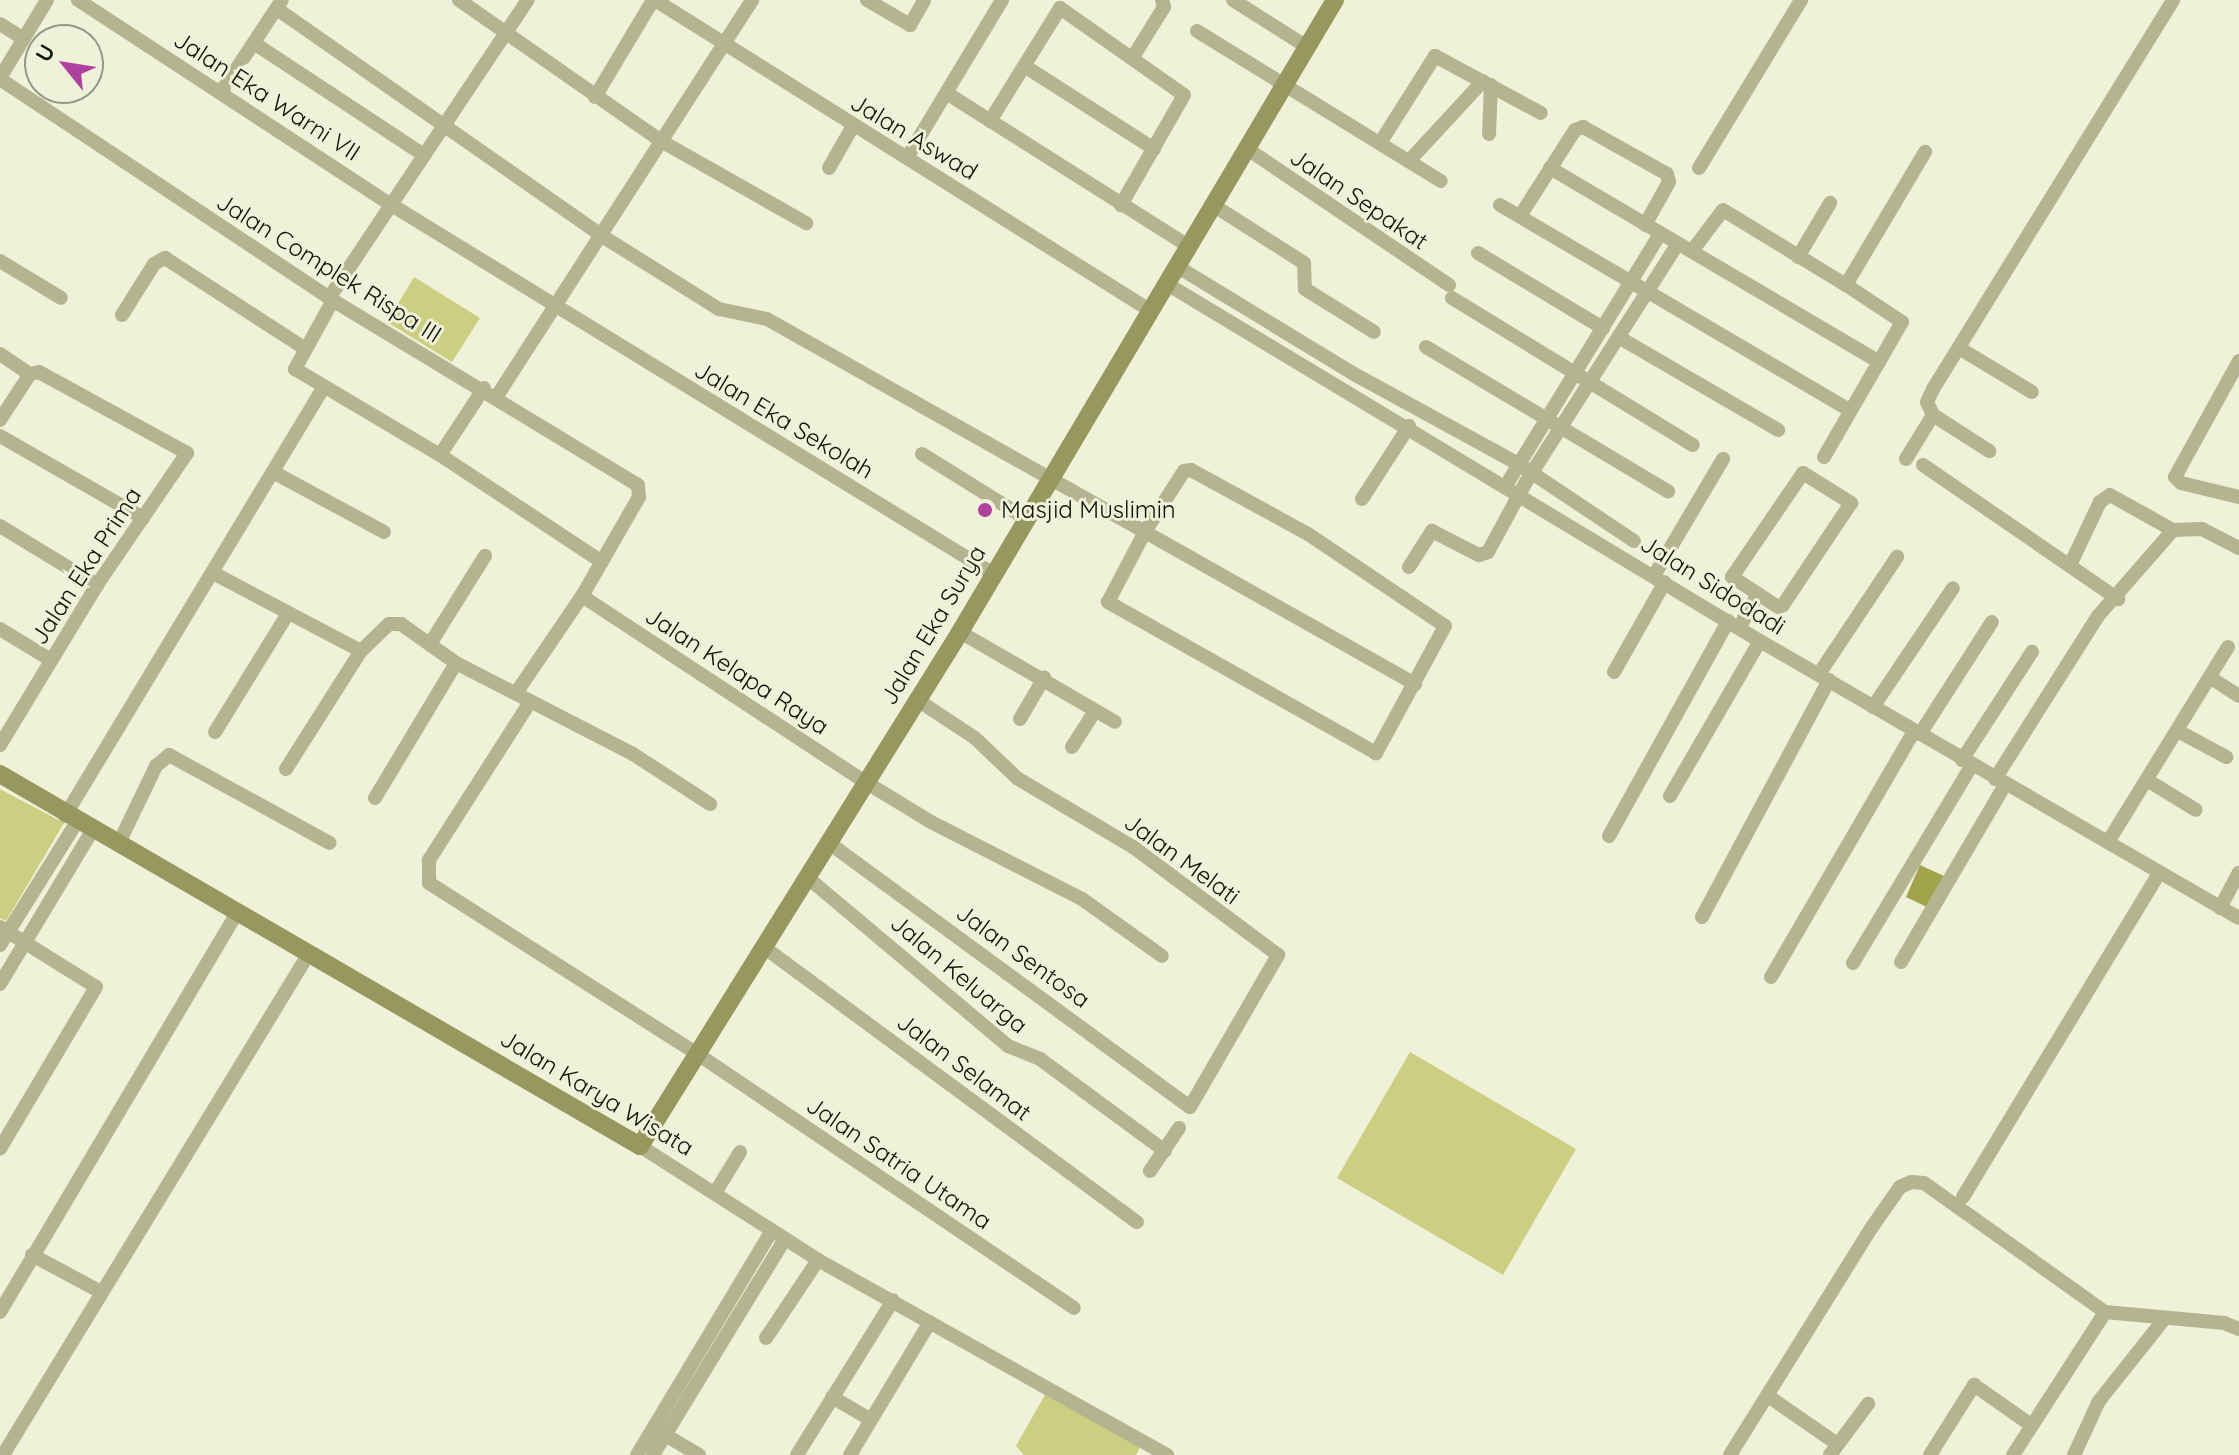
<!DOCTYPE html>
<style>
body{margin:0}
#map{position:relative;width:2239px;height:1455px;overflow:hidden;background:#eff1d9;font-family:Quicksand,sans-serif}
div>[style]{position:absolute}
[style*='--x']{left:calc(var(--x)*1px);top:calc(var(--y)*1px);width:calc(var(--w)*1px);rotate:calc(var(--a)*1deg)}
.green>*{inset:0;background:#cccf81}
.water>*{inset:0;background:#a1a44a}
.street>*{height:14px;margin:-7px;padding:0 7px;transform-origin:7px;border-radius:7px;background:#b3b590}
.secondary>*{height:18px;margin:-9px;padding:0 9px;transform-origin:9px;border-radius:9px;background:#969860}
.dots>*{width:22px;height:22px;translate:-50% -50%;box-sizing:border-box;border:4px solid #eff1d9;border-radius:50%}
span{translate:-50% -50%;white-space:nowrap;text-align:center;line-height:1.15;-webkit-text-stroke:6px #eff1d9;paint-order:stroke}
.street-label{font-size:24px;color:#111209}
.poi-label{font-size:24px;color:#111209}
.left{translate:0 -50%;text-align:left}
.north{position:absolute;left:24px;top:24px;width:80px;height:80px;box-sizing:border-box;background:#eff1d9;border:2px solid #969886;border-radius:50%;rotate:300deg;font-size:22px;font-weight:700;line-height:32px;text-align:center;color:#111209}
.north::after{content:'';display:block;margin:auto;width:28px;height:36px;background:#af419f;clip-path:polygon(50% 0,100% 100%,50% 72%,0 100%)}
</style>
<div id="map">
<div class="green">
<i style="clip-path:polygon(414px 277px,480px 318px,452px 362px,387px 322px)"></i>
<i style="clip-path:polygon(0 789px,64px 823px,6px 921px,0 918px)"></i>
<i style="clip-path:polygon(1410px 1052px,1576px 1149px,1503px 1275px,1337px 1178px)"></i>
<i style="clip-path:polygon(1046px 1393px,1140px 1447px,1136px 1455px,1024px 1455px,1016px 1446px)"></i>
</div>
<div class="water">
<i style="clip-path:polygon(1920px 865px,1944px 876px,1929px 908px,1906px 897px)"></i>
</div>
<div class="street">
<i style="--x:78;--y:0;--w:373;--a:33.2"></i>
<i style="--x:390;--y:204;--w:706;--a:31.51"></i>
<i style="--x:459;--y:0;--w:246;--a:34.9"></i>
<i style="--x:661;--y:141;--w:167;--a:29.5"></i>
<i style="--x:655;--y:0;--w:585;--a:32.09"></i>
<i style="--x:867;--y:0;--w:50;--a:30.2"></i>
<i style="--x:910;--y:25;--w:28;--a:-60"></i>
<i style="--x:1233;--y:0;--w:88;--a:32.4"></i>
<i style="--x:277;--y:9;--w:396;--a:34.9"></i>
<i style="--x:602;--y:236;--w:138;--a:32"></i>
<i style="--x:719;--y:309;--w:49;--a:11.8"></i>
<i style="--x:767;--y:319;--w:744;--a:29.39"></i>
<i style="--x:0;--y:24;--w:28;--a:32"></i>
<i style="--x:1197;--y:31;--w:286;--a:31.6"></i>
<i style="--x:254;--y:43;--w:204;--a:33.4"></i>
<i style="--x:1133;--y:57;--w:59;--a:-58.2"></i>
<i style="--x:1164;--y:7;--w:7;--a:-106"></i>
<i style="--x:1026;--y:67;--w:152;--a:32.6"></i>
<i style="--x:0;--y:78;--w:91;--a:-58.9"></i>
<i style="--x:0;--y:79;--w:395;--a:33.6"></i>
<i style="--x:329;--y:298;--w:361;--a:31.2"></i>
<i style="--x:638;--y:485;--w:12;--a:85"></i>
<i style="--x:639;--y:497;--w:114;--a:119.9"></i>
<i style="--x:582;--y:596;--w:117;--a:124.2"></i>
<i style="--x:221;--y:92;--w:110;--a:-56.5"></i>
<i style="--x:948;--y:94;--w:286;--a:32.3"></i>
<i style="--x:595;--y:97;--w:113;--a:-59.1"></i>
<i style="--x:990;--y:121;--w:133;--a:-58.2"></i>
<i style="--x:1060;--y:8;--w:151;--a:35.1"></i>
<i style="--x:1184;--y:95;--w:127;--a:119.8"></i>
<i style="--x:1489;--y:134;--w:49;--a:-87.7"></i>
<i style="--x:1380;--y:143;--w:103;--a:-57.7"></i>
<i style="--x:1435;--y:56;--w:120;--a:28.3"></i>
<i style="--x:1246;--y:148;--w:245;--a:34"></i>
<i style="--x:908;--y:156;--w:182;--a:-58.9"></i>
<i style="--x:1409;--y:161;--w:109;--a:-47.2"></i>
<i style="--x:829;--y:168;--w:48;--a:-60.3"></i>
<i style="--x:1550;--y:168;--w:382;--a:30.5"></i>
<i style="--x:1699;--y:168;--w:197;--a:-58.7"></i>
<i style="--x:1213;--y:205;--w:108;--a:32.5"></i>
<i style="--x:1304;--y:263;--w:26;--a:88"></i>
<i style="--x:1305;--y:289;--w:81;--a:31.9"></i>
<i style="--x:1500;--y:205;--w:406;--a:30.4"></i>
<i style="--x:1520;--y:216;--w:102;--a:-57.4"></i>
<i style="--x:1575;--y:130;--w:9;--a:-21"></i>
<i style="--x:1583;--y:127;--w:96;--a:29.2"></i>
<i style="--x:1667;--y:174;--w:8;--a:76"></i>
<i style="--x:1669;--y:182;--w:49;--a:119.2"></i>
<i style="--x:1692;--y:251;--w:51;--a:-52.9"></i>
<i style="--x:1723;--y:210;--w:144;--a:31.4"></i>
<i style="--x:1478;--y:253;--w:146;--a:31"></i>
<i style="--x:1798;--y:257;--w:63;--a:-59.3"></i>
<i style="--x:0;--y:261;--w:71;--a:31.2"></i>
<i style="--x:1178;--y:267;--w:206;--a:31.3"></i>
<i style="--x:1354;--y:374;--w:189;--a:28.7"></i>
<i style="--x:1520;--y:465;--w:137;--a:33.7"></i>
<i style="--x:1167;--y:284;--w:692;--a:31.05"></i>
<i style="--x:1760;--y:641;--w:553;--a:30.04"></i>
<i style="--x:329;--y:298;--w:358;--a:-56.3"></i>
<i style="--x:1452;--y:298;--w:282;--a:31.4"></i>
<i style="--x:333;--y:300;--w:79;--a:118.8"></i>
<i style="--x:295;--y:369;--w:169;--a:30.7"></i>
<i style="--x:440;--y:455;--w:194;--a:33.4"></i>
<i style="--x:122;--y:315;--w:60;--a:-57.9"></i>
<i style="--x:154;--y:264;--w:13;--a:-29"></i>
<i style="--x:165;--y:258;--w:166;--a:32.9"></i>
<i style="--x:1620;--y:338;--w:183;--a:30.2"></i>
<i style="--x:1426;--y:347;--w:282;--a:30.8"></i>
<i style="--x:1959;--y:348;--w:85;--a:31.1"></i>
<i style="--x:0;--y:354;--w:36;--a:34"></i>
<i style="--x:2239;--y:361;--w:132;--a:118.9"></i>
<i style="--x:2175;--y:477;--w:8;--a:45"></i>
<i style="--x:2181;--y:483;--w:60;--a:13.6"></i>
<i style="--x:497;--y:396;--w:471;--a:-57.2"></i>
<i style="--x:1933;--y:415;--w:67;--a:32.7"></i>
<i style="--x:0;--y:420;--w:55;--a:-56.9"></i>
<i style="--x:30;--y:374;--w:9;--a:-13"></i>
<i style="--x:39;--y:372;--w:169;--a:28.7"></i>
<i style="--x:187;--y:453;--w:160;--a:124.3"></i>
<i style="--x:97;--y:585;--w:187;--a:121.2"></i>
<i style="--x:0;--y:436;--w:165;--a:29.8"></i>
<i style="--x:922;--y:454;--w:121;--a:31.9"></i>
<i style="--x:440;--y:455;--w:80;--a:-56.7"></i>
<i style="--x:1824;--y:457;--w:156;--a:-60"></i>
<i style="--x:1902;--y:322;--w:67;--a:-146.5"></i>
<i style="--x:1846;--y:285;--w:155;--a:-59.3"></i>
<i style="--x:1906;--y:459;--w:52;--a:-58.5"></i>
<i style="--x:1933;--y:415;--w:14;--a:-115"></i>
<i style="--x:1927;--y:402;--w:14;--a:-65"></i>
<i style="--x:1933;--y:389;--w:457;--a:-58.3"></i>
<i style="--x:1923;--y:465;--w:237;--a:34.5"></i>
<i style="--x:1191;--y:470;--w:133;--a:28.7"></i>
<i style="--x:1308;--y:534;--w:165;--a:33.9"></i>
<i style="--x:1445;--y:626;--w:145;--a:118.5"></i>
<i style="--x:1376;--y:753;--w:308;--a:-150.6"></i>
<i style="--x:1108;--y:602;--w:81;--a:-62.2"></i>
<i style="--x:1146;--y:530;--w:70;--a:-57.2"></i>
<i style="--x:1184;--y:471;--w:7;--a:-8"></i>
<i style="--x:273;--y:472;--w:126;--a:28.4"></i>
<i style="--x:1803;--y:473;--w:57;--a:32"></i>
<i style="--x:1851;--y:503;--w:123;--a:123.7"></i>
<i style="--x:1783;--y:605;--w:5;--a:158"></i>
<i style="--x:1778;--y:607;--w:55;--a:-146.9"></i>
<i style="--x:1732;--y:577;--w:126;--a:-55.7"></i>
<i style="--x:1505;--y:487;--w:297;--a:-58.5"></i>
<i style="--x:1362;--y:499;--w:87;--a:-57.2"></i>
<i style="--x:0;--y:526;--w:114;--a:31.3"></i>
<i style="--x:2071;--y:563;--w:68;--a:-64.6"></i>
<i style="--x:2100;--y:502;--w:12;--a:-35"></i>
<i style="--x:2110;--y:495;--w:72;--a:29.1"></i>
<i style="--x:2173;--y:530;--w:29;--a:-2"></i>
<i style="--x:2202;--y:529;--w:42;--a:27.2"></i>
<i style="--x:1409;--y:567;--w:43;--a:-57.4"></i>
<i style="--x:1432;--y:531;--w:53;--a:27.1"></i>
<i style="--x:1479;--y:555;--w:9;--a:-18"></i>
<i style="--x:1488;--y:552;--w:80;--a:-61.5"></i>
<i style="--x:1526;--y:482;--w:283;--a:-57.5"></i>
<i style="--x:213;--y:573;--w:167;--a:27.8"></i>
<i style="--x:361;--y:651;--w:39;--a:-44"></i>
<i style="--x:389;--y:624;--w:12;--a:0"></i>
<i style="--x:401;--y:624;--w:67;--a:35.3"></i>
<i style="--x:456;--y:663;--w:199;--a:27.2"></i>
<i style="--x:633;--y:754;--w:92;--a:33"></i>
<i style="--x:1655;--y:574;--w:134;--a:-59.4"></i>
<i style="--x:582;--y:596;--w:341;--a:33.3"></i>
<i style="--x:867;--y:783;--w:75;--a:31.4"></i>
<i style="--x:931;--y:822;--w:169;--a:27"></i>
<i style="--x:1082;--y:899;--w:98;--a:35.5"></i>
<i style="--x:1739;--y:628;--w:35;--a:-61"></i>
<i style="--x:0;--y:629;--w:60;--a:31.3"></i>
<i style="--x:960;--y:632;--w:179;--a:30.1"></i>
<i style="--x:430;--y:644;--w:104;--a:-58"></i>
<i style="--x:1614;--y:672;--w:103;--a:-60.5"></i>
<i style="--x:1819;--y:674;--w:141;--a:-56.3"></i>
<i style="--x:2211;--y:678;--w:33;--a:33"></i>
<i style="--x:530;--y:702;--w:188;--a:122.6"></i>
<i style="--x:429;--y:860;--w:23;--a:90"></i>
<i style="--x:429;--y:883;--w:320;--a:32.5"></i>
<i style="--x:699;--y:1055;--w:452;--a:34"></i>
<i style="--x:1873;--y:707;--w:143;--a:-56.1"></i>
<i style="--x:1020;--y:719;--w:48;--a:-59.7"></i>
<i style="--x:2178;--y:731;--w:55;--a:28.4"></i>
<i style="--x:215;--y:732;--w:137;--a:-58.4"></i>
<i style="--x:1920;--y:734;--w:133;--a:-57.3"></i>
<i style="--x:1072;--y:747;--w:43;--a:-57.4"></i>
<i style="--x:1962;--y:760;--w:129;--a:-57.1"></i>
<i style="--x:286;--y:769;--w:140;--a:-57.6"></i>
<i style="--x:1995;--y:779;--w:193;--a:-57.7"></i>
<i style="--x:2098;--y:616;--w:114;--a:-48.9"></i>
<i style="--x:2147;--y:780;--w:57;--a:31.5"></i>
<i style="--x:1670;--y:796;--w:179;--a:-59.9"></i>
<i style="--x:375;--y:798;--w:157;--a:-59"></i>
<i style="--x:65;--y:816;--w:500;--a:-58.9"></i>
<i style="--x:1609;--y:836;--w:246;--a:-61"></i>
<i style="--x:2108;--y:842;--w:229;--a:-58.4"></i>
<i style="--x:829;--y:843;--w:447;--a:36.2"></i>
<i style="--x:1190;--y:1107;--w:176;--a:-59.9"></i>
<i style="--x:1278;--y:955;--w:181;--a:-143.3"></i>
<i style="--x:1133;--y:847;--w:135;--a:-149.3"></i>
<i style="--x:1017;--y:778;--w:58;--a:-136.4"></i>
<i style="--x:975;--y:738;--w:71;--a:-146.5"></i>
<i style="--x:118;--y:845;--w:88;--a:-64.3"></i>
<i style="--x:156;--y:766;--w:17;--a:-40"></i>
<i style="--x:169;--y:755;--w:183;--a:28.7"></i>
<i style="--x:808;--y:878;--w:261;--a:40"></i>
<i style="--x:1008;--y:1046;--w:35;--a:22"></i>
<i style="--x:1040;--y:1059;--w:155;--a:36.4"></i>
<i style="--x:2220;--y:908;--w:40;--a:-62"></i>
<i style="--x:1702;--y:917;--w:269;--a:-61.8"></i>
<i style="--x:0;--y:927;--w:113;--a:32"></i>
<i style="--x:96;--y:987;--w:188;--a:120.7"></i>
<i style="--x:0;--y:945;--w:145;--a:-58"></i>
<i style="--x:765;--y:948;--w:462;--a:36.4"></i>
<i style="--x:1901;--y:962;--w:205;--a:-59.6"></i>
<i style="--x:1853;--y:963;--w:231;--a:-59"></i>
<i style="--x:1771;--y:977;--w:285;--a:-59.8"></i>
<i style="--x:0;--y:984;--w:179;--a:-59"></i>
<i style="--x:640;--y:1146;--w:211;--a:32.6"></i>
<i style="--x:818;--y:1260;--w:400;--a:29.2"></i>
<i style="--x:1150;--y:1171;--w:52;--a:-56"></i>
<i style="--x:715;--y:1193;--w:48;--a:-58.6"></i>
<i style="--x:1963;--y:1197;--w:378;--a:-58.8"></i>
<i style="--x:32;--y:1255;--w:78;--a:28.2"></i>
<i style="--x:0;--y:1312;--w:462;--a:-59.3"></i>
<i style="--x:766;--y:1338;--w:94;--a:-56.3"></i>
<i style="--x:1768;--y:1396;--w:83;--a:34.7"></i>
<i style="--x:832;--y:1397;--w:45;--a:30.5"></i>
<i style="--x:657;--y:1430;--w:49;--a:30.8"></i>
<i style="--x:3;--y:1455;--w:586;--a:-58.62"></i>
<i style="--x:637;--y:1455;--w:262;--a:-59"></i>
<i style="--x:653;--y:1455;--w:253;--a:-58.6"></i>
<i style="--x:797;--y:1455;--w:182;--a:-58.2"></i>
<i style="--x:850;--y:1455;--w:155;--a:-59"></i>
<i style="--x:1730;--y:1455;--w:269;--a:-58.1"></i>
<i style="--x:1872;--y:1227;--w:49;--a:-55"></i>
<i style="--x:1900;--y:1187;--w:12;--a:-24"></i>
<i style="--x:1911;--y:1182;--w:13;--a:4"></i>
<i style="--x:1924;--y:1183;--w:222;--a:35.5"></i>
<i style="--x:2105;--y:1312;--w:120;--a:5.3"></i>
<i style="--x:2224;--y:1323;--w:16;--a:22"></i>
<i style="--x:1830;--y:1455;--w:64;--a:-53.3"></i>
<i style="--x:1930;--y:1455;--w:83;--a:-57.8"></i>
<i style="--x:1974;--y:1385;--w:70;--a:35.1"></i>
<i style="--x:2013;--y:1455;--w:170;--a:-57.2"></i>
<i style="--x:2074;--y:1455;--w:60;--a:-65.2"></i>
<i style="--x:2099;--y:1401;--w:106;--a:-51.5"></i>
</div>
<div class="secondary">
<i style="--x:0;--y:774;--w:740;--a:30.17"></i>
<i style="--x:640;--y:1146;--w:605;--a:-58.09"></i>
<i style="--x:960;--y:632;--w:735;--a:-59.32"></i>
</div>
<div class="dots">
<i style="left:985px;top:510px;background:#af419f"></i>
</div>
<div class="street-label">
<span style="left:267px;top:96px;rotate:33deg">Jalan Eka Warni VII</span>
<span style="left:914px;top:137px;rotate:31deg">Jalan Aswad</span>
<span style="left:1359px;top:199px;rotate:34deg">Jalan Sepakat</span>
<span style="left:329px;top:268px;rotate:32deg">Jalan Complek Rispa III</span>
<span style="left:784px;top:420px;rotate:31deg">Jalan Eka Sekolah</span>
<span style="left:86px;top:566px;rotate:-57deg">Jalan Eka Prima</span>
<span style="left:1713px;top:585px;rotate:32deg">Jalan Sidodadi</span>
<span style="left:933px;top:625px;rotate:-59deg">Jalan Eka Surya</span>
<span style="left:737px;top:671px;rotate:33deg">Jalan Kelapa Raya</span>
<span style="left:1182px;top:859px;rotate:36deg">Jalan Melati</span>
<span style="left:1023px;top:956px;rotate:36deg">Jalan Sentosa</span>
<span style="left:959px;top:974px;rotate:40deg">Jalan Keluarga</span>
<span style="left:964px;top:1067px;rotate:37deg">Jalan Selamat</span>
<span style="left:597px;top:1093px;rotate:31deg">Jalan Karya Wisata</span>
<span style="left:899px;top:1163px;rotate:34deg">Jalan Satria Utama</span>
</div>
<div class="poi-label">
<span class="left" style="left:1001px;top:510px">Masjid Muslimin</span>
</div>
<div class="north">U</div>
</div>
